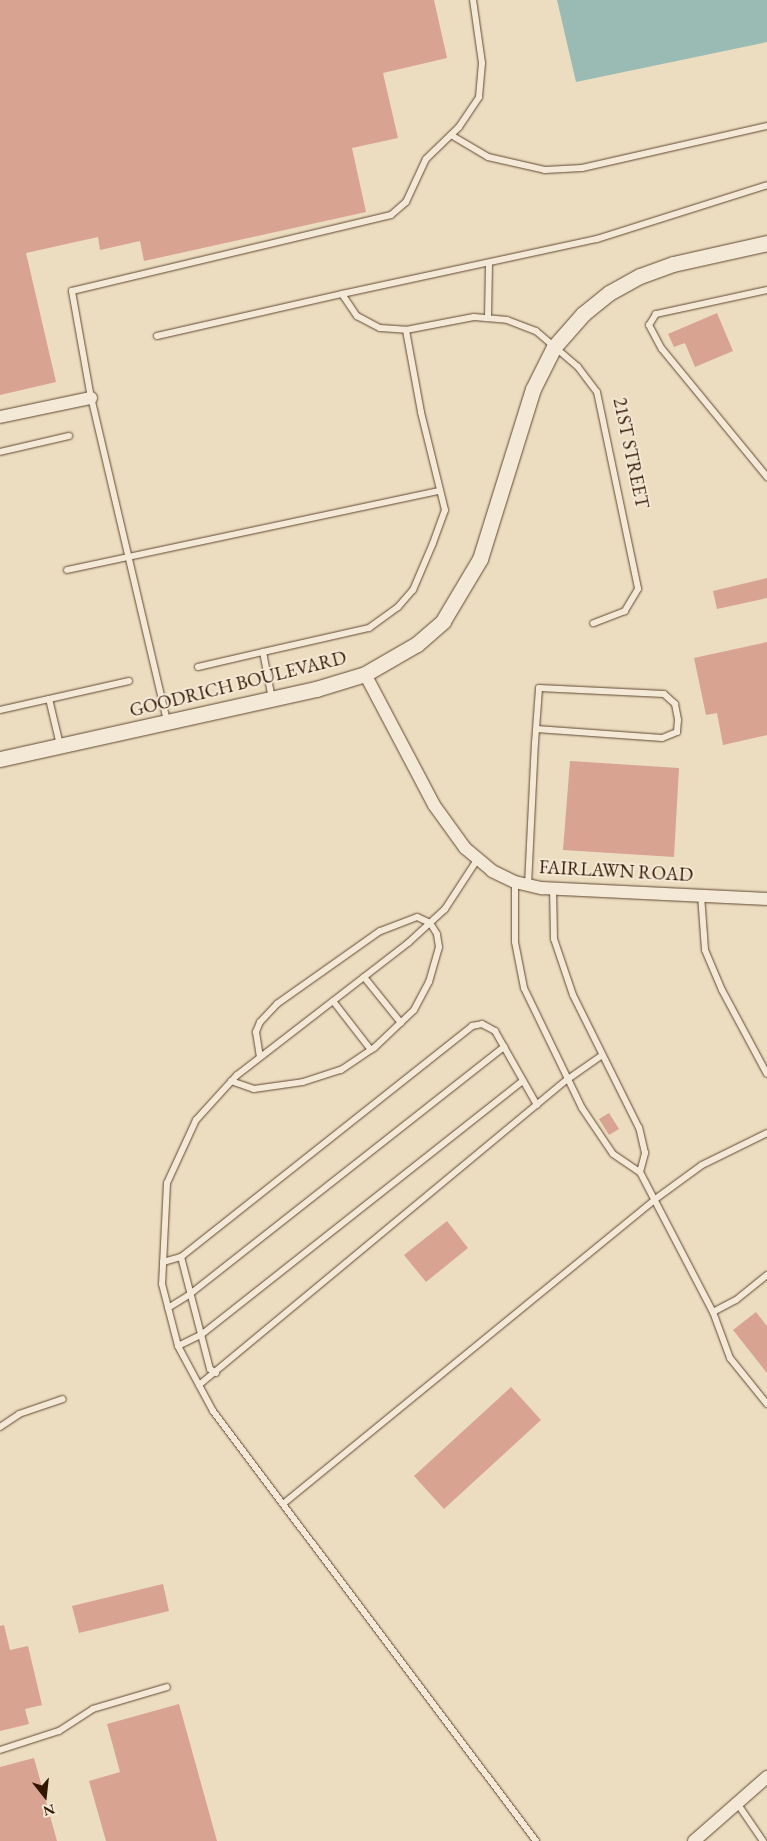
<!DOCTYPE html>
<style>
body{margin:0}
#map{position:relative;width:767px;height:1841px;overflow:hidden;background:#ecddc0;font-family:"EB Garamond",serif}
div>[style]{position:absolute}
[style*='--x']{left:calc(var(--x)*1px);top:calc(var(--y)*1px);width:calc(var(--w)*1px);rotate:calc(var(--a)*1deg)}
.water>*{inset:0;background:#99bbb4}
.building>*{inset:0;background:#d9a391}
.roads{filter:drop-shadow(0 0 1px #604831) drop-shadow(0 0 1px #604831)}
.service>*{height:6px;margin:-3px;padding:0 3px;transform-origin:3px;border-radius:3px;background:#f3e9d6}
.minor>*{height:12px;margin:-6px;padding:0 6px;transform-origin:6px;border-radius:6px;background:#f3e9d6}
.tertiary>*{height:15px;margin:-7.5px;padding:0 7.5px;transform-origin:7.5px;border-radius:7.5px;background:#f3e9d6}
span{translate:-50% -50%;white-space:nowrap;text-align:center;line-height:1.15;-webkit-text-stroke:4px #f3e9d6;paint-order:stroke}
.street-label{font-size:19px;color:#311601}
.north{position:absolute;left:20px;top:1771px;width:50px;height:50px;-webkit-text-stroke:4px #f3e9d6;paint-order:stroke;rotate:164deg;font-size:14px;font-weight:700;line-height:20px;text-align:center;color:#311601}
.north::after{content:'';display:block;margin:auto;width:18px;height:22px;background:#311601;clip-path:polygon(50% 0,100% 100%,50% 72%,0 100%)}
</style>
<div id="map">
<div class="water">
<i style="clip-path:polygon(557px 0,767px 0,767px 42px,576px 82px)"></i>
</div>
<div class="building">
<i style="clip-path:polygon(0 0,434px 0,447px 58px,383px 73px,398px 138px,352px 148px,366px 212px,144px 261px,140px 241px,100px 250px,98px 237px,26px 253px,56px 382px,0 395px)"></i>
<i style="clip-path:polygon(717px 313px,733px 351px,695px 367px,685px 343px,674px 347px,668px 334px)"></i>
<i style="clip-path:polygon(767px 578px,767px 598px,717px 609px,713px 591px)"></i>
<i style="clip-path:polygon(767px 642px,767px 735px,723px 745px,717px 713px,706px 715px,694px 658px)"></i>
<i style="clip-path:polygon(570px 761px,679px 768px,674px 857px,563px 850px)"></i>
<i style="clip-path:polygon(609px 1113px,619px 1129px,609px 1135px,599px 1119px)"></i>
<i style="clip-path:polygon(447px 1221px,468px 1248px,426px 1282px,404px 1255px)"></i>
<i style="clip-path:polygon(756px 1312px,767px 1326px,767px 1373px,733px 1330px)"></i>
<i style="clip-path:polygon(511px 1387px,541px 1420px,444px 1509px,414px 1476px)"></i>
<i style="clip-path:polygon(163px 1584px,169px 1611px,79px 1633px,72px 1606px)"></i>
<i style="clip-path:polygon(4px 1625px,10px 1650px,28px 1646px,42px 1705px,25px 1709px,29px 1724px,0 1731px,0 1626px)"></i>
<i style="clip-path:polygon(179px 1704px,217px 1841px,106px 1841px,89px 1781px,120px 1772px,107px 1724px)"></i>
<i style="clip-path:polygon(34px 1758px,57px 1841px,0 1841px,0 1767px)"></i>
</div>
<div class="roads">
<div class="service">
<i style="--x:451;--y:135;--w:43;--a:30.7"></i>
<i style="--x:488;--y:157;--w:58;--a:12.8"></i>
<i style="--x:545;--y:170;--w:37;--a:-3"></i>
<i style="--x:582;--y:168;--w:190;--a:-12.8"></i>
<i style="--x:767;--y:290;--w:114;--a:167.8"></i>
<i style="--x:656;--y:314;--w:13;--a:122"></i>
<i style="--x:649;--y:325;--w:27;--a:62"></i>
<i style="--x:662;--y:349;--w:166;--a:50.6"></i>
<i style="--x:342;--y:294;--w:261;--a:-12.2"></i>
<i style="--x:597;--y:239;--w:178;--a:-17.6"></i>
<i style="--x:488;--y:317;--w:53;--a:-88.9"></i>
<i style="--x:157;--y:336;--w:190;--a:-12.8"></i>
<i style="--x:342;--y:294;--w:27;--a:56"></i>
<i style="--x:357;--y:316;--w:26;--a:28"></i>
<i style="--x:380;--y:328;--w:26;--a:4"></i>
<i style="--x:0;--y:452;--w:71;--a:-13.1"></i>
<i style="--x:67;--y:570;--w:381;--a:-12"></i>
<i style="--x:198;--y:667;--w:67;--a:-13"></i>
<i style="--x:272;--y:699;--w:48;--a:-100.8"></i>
<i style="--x:263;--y:652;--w:109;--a:-12.8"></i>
<i style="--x:369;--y:628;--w:36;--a:-36"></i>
<i style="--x:398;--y:607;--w:23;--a:-49"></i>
<i style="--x:413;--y:590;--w:51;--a:-66.9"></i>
<i style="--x:433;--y:543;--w:35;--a:-70"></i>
<i style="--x:445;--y:510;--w:101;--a:-103.8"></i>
<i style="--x:421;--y:412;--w:83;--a:-100.4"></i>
<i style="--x:406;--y:330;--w:69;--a:-10.8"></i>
<i style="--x:474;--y:317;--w:33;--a:5"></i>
<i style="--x:507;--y:320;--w:31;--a:21"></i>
<i style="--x:536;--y:331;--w:55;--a:40.6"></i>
<i style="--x:578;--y:367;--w:31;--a:53"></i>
<i style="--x:597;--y:392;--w:201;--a:78.2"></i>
<i style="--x:638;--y:589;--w:26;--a:121"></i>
<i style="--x:625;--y:611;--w:34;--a:159"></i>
<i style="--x:0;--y:710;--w:50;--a:-12.7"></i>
<i style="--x:167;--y:721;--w:332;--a:-103.2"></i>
<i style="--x:91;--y:398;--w:109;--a:-100.1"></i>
<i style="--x:72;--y:291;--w:328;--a:-13.4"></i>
<i style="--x:391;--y:215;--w:20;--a:-41"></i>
<i style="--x:406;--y:202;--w:47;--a:-65.1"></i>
<i style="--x:426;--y:159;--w:46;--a:-44.1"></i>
<i style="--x:459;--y:127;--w:36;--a:-56"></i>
<i style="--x:479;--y:97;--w:34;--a:-85"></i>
<i style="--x:482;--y:63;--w:64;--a:-98.1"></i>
<i style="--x:60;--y:745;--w:47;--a:-103.4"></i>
<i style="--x:49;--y:699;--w:82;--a:-12.7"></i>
<i style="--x:477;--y:860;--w:59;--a:123.1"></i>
<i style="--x:445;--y:909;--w:50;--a:137.4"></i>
<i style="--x:408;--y:943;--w:216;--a:142.3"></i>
<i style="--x:237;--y:1075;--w:61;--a:132.3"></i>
<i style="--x:196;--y:1120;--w:69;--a:114.7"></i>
<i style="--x:167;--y:1183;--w:101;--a:92.8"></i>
<i style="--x:162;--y:1284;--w:64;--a:75.5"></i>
<i style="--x:178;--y:1346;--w:74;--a:61.7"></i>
<i style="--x:213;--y:1411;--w:538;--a:53.09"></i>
<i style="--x:515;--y:882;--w:60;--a:90"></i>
<i style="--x:515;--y:942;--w:47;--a:78.9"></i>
<i style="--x:524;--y:988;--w:133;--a:64.2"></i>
<i style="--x:582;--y:1108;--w:55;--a:56"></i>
<i style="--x:613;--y:1154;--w:32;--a:34"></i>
<i style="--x:640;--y:1172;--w:20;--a:-75"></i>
<i style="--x:645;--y:1153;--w:26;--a:-103"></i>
<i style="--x:639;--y:1128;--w:148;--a:-116.4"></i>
<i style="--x:573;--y:995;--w:59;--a:-108.7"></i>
<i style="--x:554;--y:939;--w:50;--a:-91.1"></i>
<i style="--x:528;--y:885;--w:142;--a:-87.2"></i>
<i style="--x:535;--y:743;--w:55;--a:-85.8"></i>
<i style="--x:539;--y:688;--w:125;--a:2.7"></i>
<i style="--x:664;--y:694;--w:15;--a:42"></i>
<i style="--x:675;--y:704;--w:16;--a:79"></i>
<i style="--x:678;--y:720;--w:12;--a:95"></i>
<i style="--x:677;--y:732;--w:16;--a:158"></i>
<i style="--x:662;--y:738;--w:126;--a:-175.9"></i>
<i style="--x:701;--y:895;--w:55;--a:85.8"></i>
<i style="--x:705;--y:950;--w:43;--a:67"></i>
<i style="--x:722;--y:990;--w:95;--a:61.8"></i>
<i style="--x:364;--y:977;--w:59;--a:51.2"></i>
<i style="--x:333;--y:1001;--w:62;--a:52.2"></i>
<i style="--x:231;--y:1081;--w:24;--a:19"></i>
<i style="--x:254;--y:1089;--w:49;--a:-8.1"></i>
<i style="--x:303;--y:1082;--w:40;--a:-18"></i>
<i style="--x:341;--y:1070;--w:40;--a:-34"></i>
<i style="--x:374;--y:1048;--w:55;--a:-43.5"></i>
<i style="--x:414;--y:1010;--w:32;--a:-62"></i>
<i style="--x:429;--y:982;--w:36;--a:-74"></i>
<i style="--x:439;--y:947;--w:13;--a:-99"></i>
<i style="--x:437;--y:934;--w:13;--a:-122"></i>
<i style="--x:430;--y:923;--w:14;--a:-155"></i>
<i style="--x:417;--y:917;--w:40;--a:159"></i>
<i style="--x:380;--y:931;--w:126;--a:144.7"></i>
<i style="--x:277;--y:1004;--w:25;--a:133"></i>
<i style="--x:260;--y:1022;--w:11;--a:112"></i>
<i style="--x:256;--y:1032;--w:25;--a:81"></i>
<i style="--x:640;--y:1172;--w:158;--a:62.5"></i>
<i style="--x:713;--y:1312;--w:49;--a:69.7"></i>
<i style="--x:730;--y:1358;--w:59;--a:51.2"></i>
<i style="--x:163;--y:1262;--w:19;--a:-16"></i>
<i style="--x:168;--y:1308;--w:26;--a:-32"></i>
<i style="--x:190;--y:1294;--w:400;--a:-38.2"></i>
<i style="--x:713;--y:1312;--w:26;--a:-28"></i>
<i style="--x:736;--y:1300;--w:40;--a:-39"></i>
<i style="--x:178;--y:1346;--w:25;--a:-26"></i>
<i style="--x:201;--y:1335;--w:410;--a:-38.3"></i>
<i style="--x:216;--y:1373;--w:7;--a:-146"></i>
<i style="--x:210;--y:1369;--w:116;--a:-104.5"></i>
<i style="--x:181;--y:1257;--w:372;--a:-38.4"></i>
<i style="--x:472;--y:1026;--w:10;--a:-11"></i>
<i style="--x:482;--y:1024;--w:15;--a:28"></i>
<i style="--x:495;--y:1031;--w:85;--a:60.4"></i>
<i style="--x:199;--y:1385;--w:479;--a:-39.7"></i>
<i style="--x:568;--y:1079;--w:40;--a:-34.9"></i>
<i style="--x:0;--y:1427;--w:23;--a:-34"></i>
<i style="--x:19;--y:1414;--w:46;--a:-18.8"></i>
<i style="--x:283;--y:1504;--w:480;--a:-39.3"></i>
<i style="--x:654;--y:1200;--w:59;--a:-36.1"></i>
<i style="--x:702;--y:1165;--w:72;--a:-26.2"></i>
<i style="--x:0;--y:1750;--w:62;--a:-17.9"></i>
<i style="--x:59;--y:1731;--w:40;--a:-32.9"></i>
<i style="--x:93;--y:1709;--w:77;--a:-16.6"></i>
<i style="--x:737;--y:1803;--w:46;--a:55.6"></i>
</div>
<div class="minor">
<i style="--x:0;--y:417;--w:93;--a:-11.8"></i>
<i style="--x:365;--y:674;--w:148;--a:62.2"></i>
<i style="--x:434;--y:805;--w:53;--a:54.2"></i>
<i style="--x:465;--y:848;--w:35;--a:40"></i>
<i style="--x:492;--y:871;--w:25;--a:26"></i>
<i style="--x:515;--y:882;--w:28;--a:13"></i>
<i style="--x:542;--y:888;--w:225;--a:2.8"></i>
<i style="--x:694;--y:1841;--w:97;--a:-41.2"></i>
</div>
<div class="tertiary">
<i style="--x:0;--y:759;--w:324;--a:-12.5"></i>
<i style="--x:316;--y:689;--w:51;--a:-17"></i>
<i style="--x:365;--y:674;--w:60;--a:-30"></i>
<i style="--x:417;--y:644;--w:35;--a:-41"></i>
<i style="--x:443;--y:621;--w:72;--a:-59.2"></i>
<i style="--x:480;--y:559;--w:178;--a:-72.7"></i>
<i style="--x:533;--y:389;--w:47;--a:-63.4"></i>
<i style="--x:554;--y:347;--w:44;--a:-48.7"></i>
<i style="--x:583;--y:314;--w:33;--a:-39"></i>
<i style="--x:609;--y:293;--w:35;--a:-29"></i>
<i style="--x:640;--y:276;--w:35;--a:-20"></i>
<i style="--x:673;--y:264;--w:96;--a:-12.6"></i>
</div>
</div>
<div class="street-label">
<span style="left:631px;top:453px;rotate:78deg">21ST STREET</span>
<span style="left:238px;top:684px;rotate:-14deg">GOODRICH BOULEVARD</span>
<span style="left:616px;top:871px;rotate:3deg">FAIRLAWN ROAD</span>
</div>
<div class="north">N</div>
</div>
